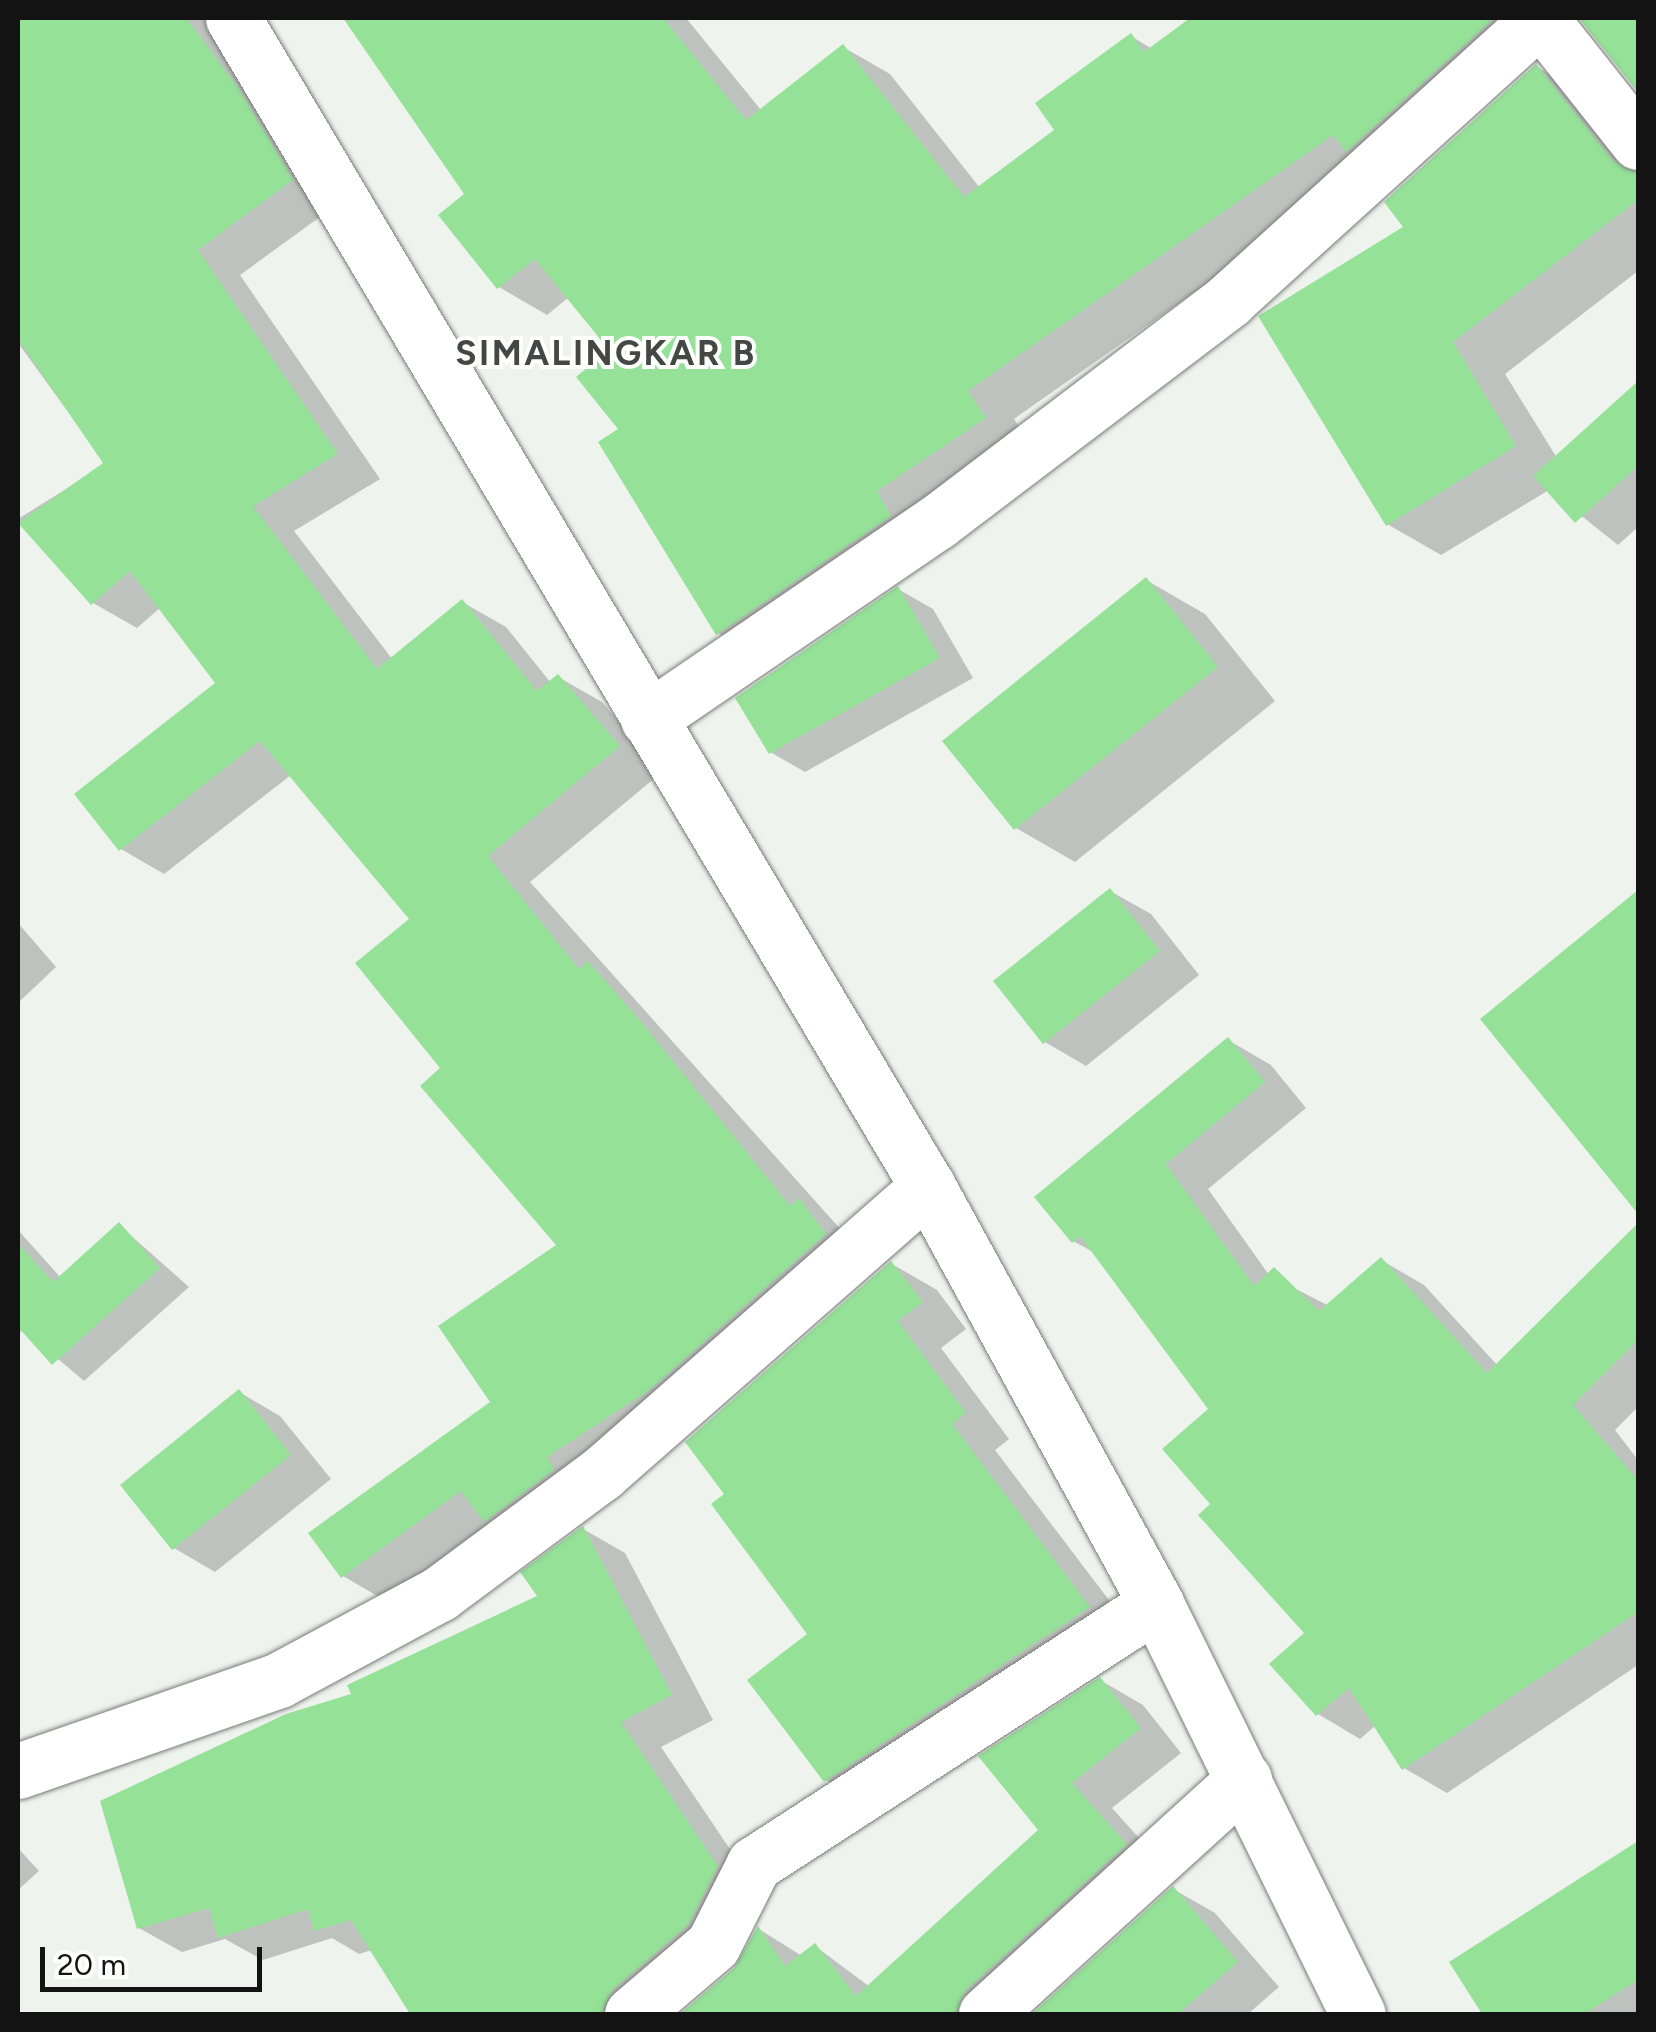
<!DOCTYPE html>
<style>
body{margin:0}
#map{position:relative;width:1656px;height:2032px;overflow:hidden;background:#eef3ee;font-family:Figtree,sans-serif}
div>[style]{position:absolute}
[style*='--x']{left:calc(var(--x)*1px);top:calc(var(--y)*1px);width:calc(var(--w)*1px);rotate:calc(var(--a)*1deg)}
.shadow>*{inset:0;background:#0003}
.building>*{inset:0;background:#95e198}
.roads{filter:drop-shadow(0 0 2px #777c77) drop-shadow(0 0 2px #777c77)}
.minor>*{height:55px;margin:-27.5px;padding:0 27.5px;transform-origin:27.5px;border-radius:27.5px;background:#fff}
.secondary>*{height:55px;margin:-27.5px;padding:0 27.5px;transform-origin:27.5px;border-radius:27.5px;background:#fff}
span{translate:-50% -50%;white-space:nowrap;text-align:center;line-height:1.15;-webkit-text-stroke:8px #fdfffd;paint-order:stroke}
.district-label{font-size:35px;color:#444844;font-weight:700;letter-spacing:2.5px}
.frame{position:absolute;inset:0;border:20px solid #121312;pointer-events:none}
.scale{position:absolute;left:40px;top:1947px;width:222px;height:45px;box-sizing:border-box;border:5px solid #121312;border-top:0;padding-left:12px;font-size:30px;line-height:35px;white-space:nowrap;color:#121312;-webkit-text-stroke:8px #fdfffd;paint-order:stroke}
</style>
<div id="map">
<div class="shadow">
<i style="clip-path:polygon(18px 18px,213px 18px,335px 206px,240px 275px,380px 479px,294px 531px,393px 660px,462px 602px,506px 627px,551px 683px,558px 677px,602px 702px,662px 772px,530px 882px,868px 1260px,386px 1601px,343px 1576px,494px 1402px,560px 1246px,444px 1068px,413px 919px,291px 775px,164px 874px,121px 849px,219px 683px,161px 607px,137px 628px,93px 603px,18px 519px,106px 464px,18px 343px)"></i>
<i style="clip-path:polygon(354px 18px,686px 18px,761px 110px,843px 47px,890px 74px,980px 188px,1058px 131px,1131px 36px,1152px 49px,1195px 18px,1577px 18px,1395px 177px,1374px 166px,1014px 419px,1032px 446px,765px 661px,718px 633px,622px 430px,613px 351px,569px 297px,547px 315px,499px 287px,442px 215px,467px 195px)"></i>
<i style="clip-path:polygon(1583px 18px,1638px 18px,1638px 88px)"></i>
<i style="clip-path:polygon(1537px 67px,1590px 98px,1638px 156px,1638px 271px,1505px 374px,1557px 458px,1638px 385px,1638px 527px,1618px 545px,1549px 490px,1441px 555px,1387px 524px,1406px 228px)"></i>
<i style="clip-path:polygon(1146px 580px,1205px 614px,1275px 701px,1075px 862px,1016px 828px)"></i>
<i style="clip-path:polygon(898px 589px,933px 609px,973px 678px,805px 772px,770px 752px)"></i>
<i style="clip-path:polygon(1110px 891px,1151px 914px,1199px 975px,1086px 1066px,1045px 1042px)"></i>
<i style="clip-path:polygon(1638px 893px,1638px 1210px,1484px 1020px)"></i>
<i style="clip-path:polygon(18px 923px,56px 967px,18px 1003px)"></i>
<i style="clip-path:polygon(1228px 1040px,1271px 1065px,1306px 1108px,1208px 1189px,1269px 1275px,1329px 1306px,1381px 1260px,1424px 1285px,1498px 1366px,1638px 1226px,1638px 1407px,1615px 1430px,1638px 1460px,1638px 1665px,1447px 1793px,1404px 1768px,1376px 1725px,1360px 1739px,1318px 1714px,1307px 1633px,1213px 1504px,1211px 1409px,1095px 1253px,1073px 1241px)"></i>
<i style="clip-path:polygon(119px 1225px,189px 1287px,84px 1381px,23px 1329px,18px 1335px,18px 1230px,61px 1278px)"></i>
<i style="clip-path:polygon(892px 1264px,937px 1290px,966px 1329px,941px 1348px,1009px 1439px,995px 1450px,1134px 1633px,871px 1806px,826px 1780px,811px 1634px,728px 1495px)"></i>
<i style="clip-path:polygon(239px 1392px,280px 1416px,331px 1479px,215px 1572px,174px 1548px)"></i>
<i style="clip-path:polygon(583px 1529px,625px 1553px,713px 1720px,661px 1747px,759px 1892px,658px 2014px,413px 2014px,372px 1950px,359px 1954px,332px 1938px,263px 1960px,225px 1939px,182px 1952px,139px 1928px,355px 1696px,541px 1597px)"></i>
<i style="clip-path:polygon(1100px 1680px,1143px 1705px,1181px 1753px,1112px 1808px,1167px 1869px,1007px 2014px,683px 2014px,735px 1970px,759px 1929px,802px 1956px,815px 1946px,870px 1987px,1042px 1831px)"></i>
<i style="clip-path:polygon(1638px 1844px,1638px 2014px,1485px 2014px,1452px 1963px)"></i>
<i style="clip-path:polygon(18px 1848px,39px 1871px,18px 1890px)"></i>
<i style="clip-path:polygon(1173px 1889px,1215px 1913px,1279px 1987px,1248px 2014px,1035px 2014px)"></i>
</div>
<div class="building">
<i style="clip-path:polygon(18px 18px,186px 18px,238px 88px,293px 180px,198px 250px,338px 454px,253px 506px,377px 669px,462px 599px,537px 691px,558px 674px,620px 746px,488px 856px,579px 969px,588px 961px,638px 1018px,790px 1206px,799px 1198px,826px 1234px,648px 1391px,547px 1457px,554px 1470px,484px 1522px,461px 1491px,341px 1578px,308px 1533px,490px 1402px,438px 1326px,556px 1245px,420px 1086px,440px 1068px,355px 963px,409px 919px,260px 741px,119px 851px,74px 794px,215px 683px,130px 571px,91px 605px,18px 523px,103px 463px,18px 339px)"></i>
<i style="clip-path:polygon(343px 18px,663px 18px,746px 120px,843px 44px,964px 197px,1054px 130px,1035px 103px,1131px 33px,1144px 52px,1190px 18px,1494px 18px,1346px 152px,1333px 135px,968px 391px,986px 418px,877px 491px,891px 516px,716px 635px,598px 442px,618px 429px,576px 377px,609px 350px,535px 259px,497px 289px,438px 215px,464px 194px)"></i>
<i style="clip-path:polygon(1579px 18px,1638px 18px,1638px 92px)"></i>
<i style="clip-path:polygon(1536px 64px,1613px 161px,1638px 173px,1638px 200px,1453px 342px,1516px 446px,1386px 526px,1258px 316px,1403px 227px,1384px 202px)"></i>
<i style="clip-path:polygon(1638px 381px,1638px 466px,1575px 523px,1533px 476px)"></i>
<i style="clip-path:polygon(1146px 577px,1218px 667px,1014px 830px,942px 741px)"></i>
<i style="clip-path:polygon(898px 586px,940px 658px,769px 754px,735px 698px)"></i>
<i style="clip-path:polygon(1110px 888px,1160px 951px,1043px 1044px,993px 981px)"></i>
<i style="clip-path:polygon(1638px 890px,1638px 1214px,1480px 1019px)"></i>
<i style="clip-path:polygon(1228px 1037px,1265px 1082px,1166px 1164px,1254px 1286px,1274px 1267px,1319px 1311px,1381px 1257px,1487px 1373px,1638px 1223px,1638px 1340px,1573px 1405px,1638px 1480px,1638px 1612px,1402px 1770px,1349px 1688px,1316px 1716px,1269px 1664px,1304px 1633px,1198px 1515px,1210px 1504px,1162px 1449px,1208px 1409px,1080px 1236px,1072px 1243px,1034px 1197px)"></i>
<i style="clip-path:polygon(119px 1222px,160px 1268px,52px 1365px,18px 1327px,18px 1243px,53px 1282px)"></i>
<i style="clip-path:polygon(891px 1261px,923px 1302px,898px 1321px,966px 1413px,952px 1424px,1090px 1607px,824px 1782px,747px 1680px,807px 1634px,711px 1504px,724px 1494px,685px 1442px)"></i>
<i style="clip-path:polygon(239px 1389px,291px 1455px,172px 1550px,120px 1485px)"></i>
<i style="clip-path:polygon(583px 1526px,672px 1695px,621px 1722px,718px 1866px,688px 1925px,612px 1990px,602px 2014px,410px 2014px,351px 1920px,314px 1931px,308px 1909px,218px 1938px,209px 1908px,137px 1929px,100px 1801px,286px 1714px,351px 1694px,347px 1685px,537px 1596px,520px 1572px)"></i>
<i style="clip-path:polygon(1100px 1677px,1141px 1728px,1072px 1783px,1127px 1844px,965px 1991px,956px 2014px,680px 2014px,734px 1968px,758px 1926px,785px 1966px,815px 1943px,856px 1996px,1038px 1830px,978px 1756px)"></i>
<i style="clip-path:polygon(1638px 1841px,1638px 1980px,1584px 2014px,1482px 2014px,1449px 1962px)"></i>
<i style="clip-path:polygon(1173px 1886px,1238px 1962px,1178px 2014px,1032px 2014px)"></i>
</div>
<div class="roads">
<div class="minor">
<i style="--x:1540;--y:18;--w:158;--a:51.7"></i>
<i style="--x:648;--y:719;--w:350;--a:-34.3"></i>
<i style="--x:937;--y:522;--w:367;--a:-37.2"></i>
<i style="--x:1229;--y:300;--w:420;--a:-42.2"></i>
<i style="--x:18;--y:1771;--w:276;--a:-19.2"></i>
<i style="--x:279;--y:1680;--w:182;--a:-28.3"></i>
<i style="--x:439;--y:1594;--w:203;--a:-36.6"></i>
<i style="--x:602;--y:1473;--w:434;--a:-41.3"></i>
<i style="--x:632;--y:2014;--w:106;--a:-40.4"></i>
<i style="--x:713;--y:1945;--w:91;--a:-63.2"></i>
<i style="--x:754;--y:1864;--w:479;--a:-32.9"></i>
<i style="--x:986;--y:2014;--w:349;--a:-42.3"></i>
</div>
<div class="secondary">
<i style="--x:233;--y:18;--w:1360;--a:59.27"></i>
<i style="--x:928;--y:1187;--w:475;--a:61.3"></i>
<i style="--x:1156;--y:1604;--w:457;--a:63.8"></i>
</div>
</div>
<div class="district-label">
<span style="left:606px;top:353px">SIMALINGKAR B</span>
</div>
<div class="frame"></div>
<div class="scale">20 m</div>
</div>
